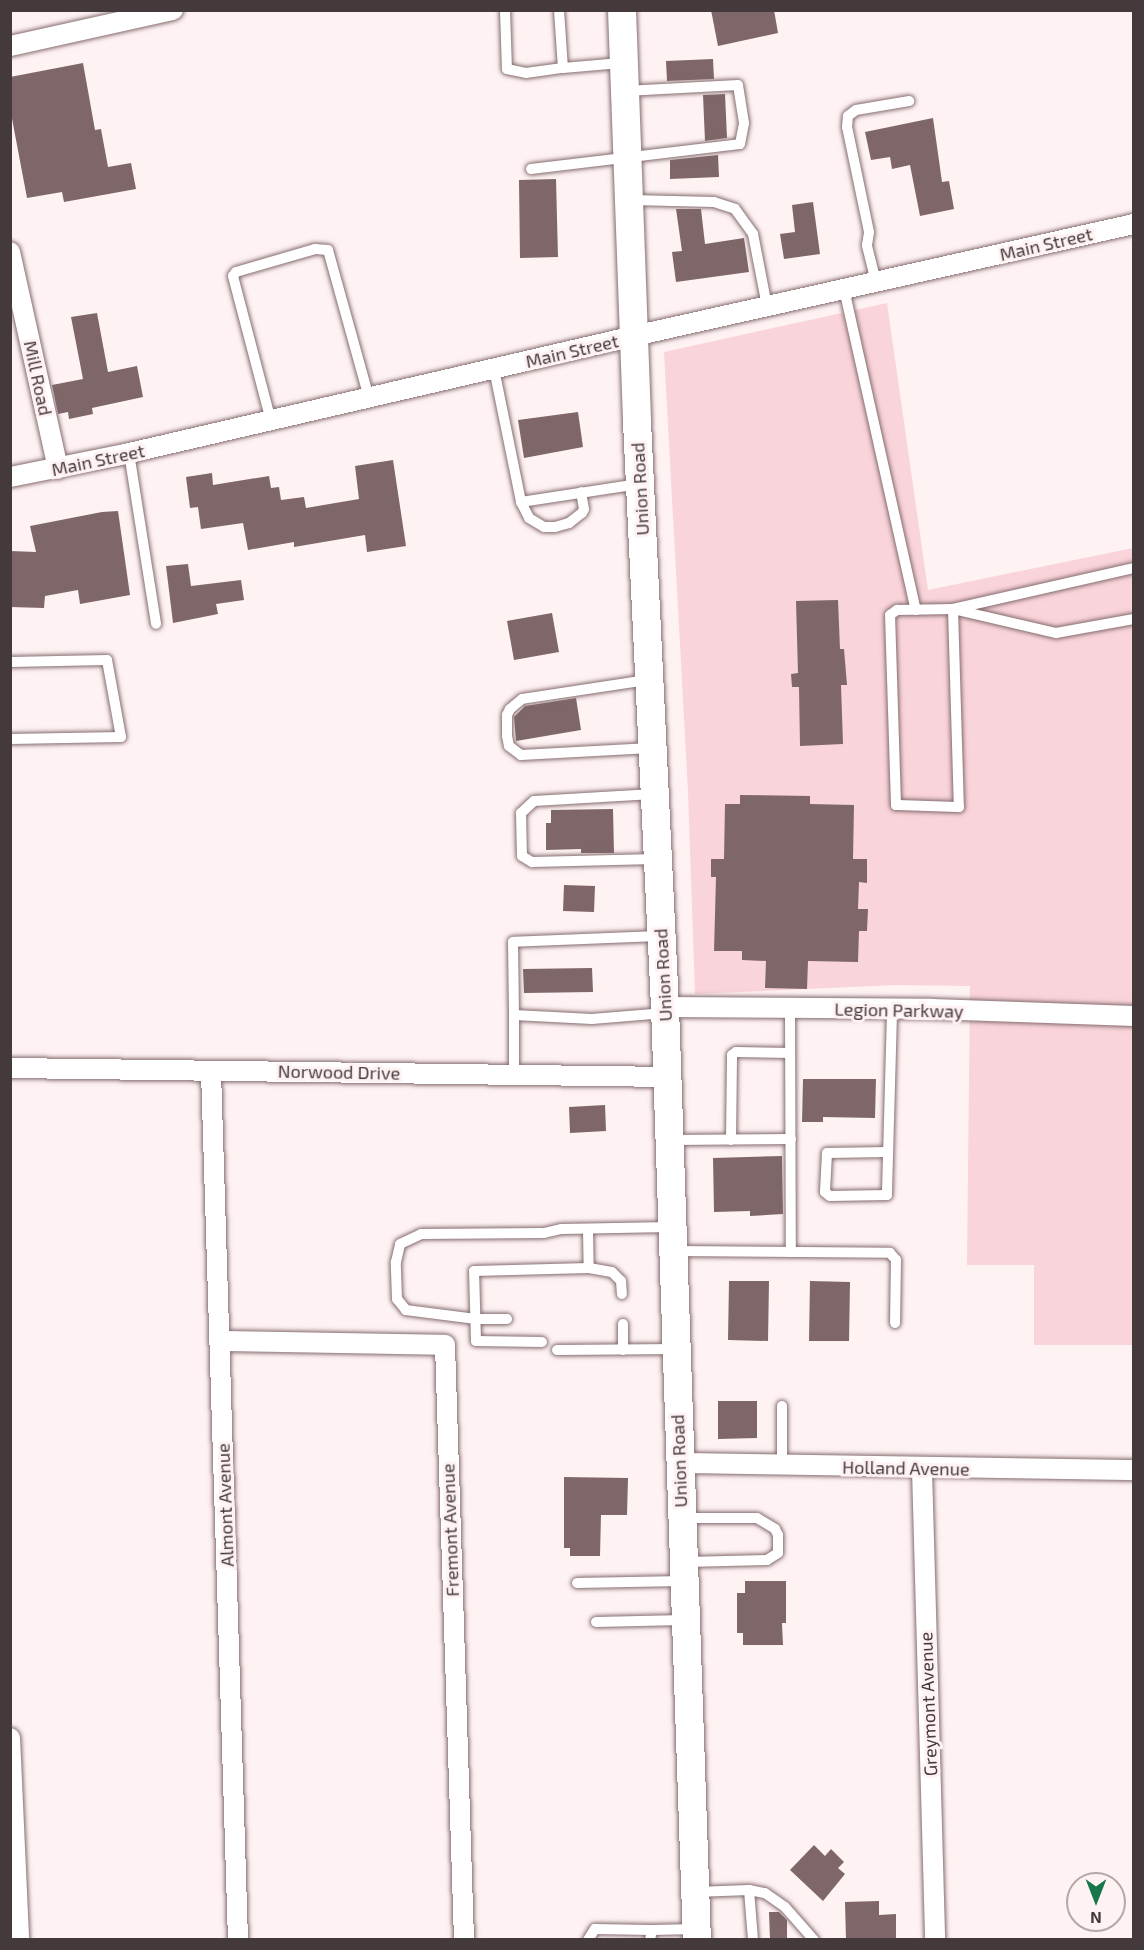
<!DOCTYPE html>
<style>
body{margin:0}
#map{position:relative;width:1144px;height:1950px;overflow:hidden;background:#fef2f3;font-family:"Exo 2",sans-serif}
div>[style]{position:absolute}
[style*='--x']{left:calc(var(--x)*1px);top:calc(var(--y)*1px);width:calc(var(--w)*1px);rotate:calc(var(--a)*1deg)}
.green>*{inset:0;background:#f9d4da}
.building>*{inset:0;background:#7e6669}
.roads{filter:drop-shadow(0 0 2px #856c6f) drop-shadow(0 0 2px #856c6f)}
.lane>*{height:10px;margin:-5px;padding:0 5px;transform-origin:5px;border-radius:5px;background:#fff}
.street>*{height:20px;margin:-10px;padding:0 10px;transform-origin:10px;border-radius:10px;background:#fff}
.secondary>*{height:28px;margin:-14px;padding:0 14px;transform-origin:14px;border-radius:14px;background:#fff}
span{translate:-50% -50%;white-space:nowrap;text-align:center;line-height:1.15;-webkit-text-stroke:6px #fef2f3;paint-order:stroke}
.street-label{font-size:18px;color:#44393b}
.frame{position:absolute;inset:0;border:12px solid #44393b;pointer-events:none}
.north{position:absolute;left:1066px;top:1872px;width:60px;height:60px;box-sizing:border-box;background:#fef2f3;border:2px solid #b4a8a9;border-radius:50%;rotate:180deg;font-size:16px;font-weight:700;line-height:24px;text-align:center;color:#44393b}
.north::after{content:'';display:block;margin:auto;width:21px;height:27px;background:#18764c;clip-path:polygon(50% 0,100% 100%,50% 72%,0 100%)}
</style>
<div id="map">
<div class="green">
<i style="clip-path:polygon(887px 303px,928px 590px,1133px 548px,1133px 1345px,1034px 1345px,1034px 1265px,967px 1265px,970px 986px,895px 985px,695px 994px,688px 791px,664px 352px)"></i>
</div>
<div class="building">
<i style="clip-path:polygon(711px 10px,774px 10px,778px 33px,718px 46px)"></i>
<i style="clip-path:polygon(713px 59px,714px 79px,667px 81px,666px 61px)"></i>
<i style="clip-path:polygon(83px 63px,95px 130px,101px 129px,108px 167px,131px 163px,136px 189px,64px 202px,62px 192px,27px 198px,10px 108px,10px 77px)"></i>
<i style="clip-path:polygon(725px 94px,727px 138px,705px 141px,703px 95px)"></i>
<i style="clip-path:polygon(933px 118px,942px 182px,949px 181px,954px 209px,920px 216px,910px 165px,892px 169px,890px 157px,871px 160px,865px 132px)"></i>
<i style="clip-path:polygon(718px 155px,719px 177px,670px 179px,670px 160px)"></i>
<i style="clip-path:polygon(556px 179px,558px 257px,520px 258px,519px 180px)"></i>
<i style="clip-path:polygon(813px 202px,820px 254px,784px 259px,780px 234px,795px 232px,792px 205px)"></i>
<i style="clip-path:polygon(676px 209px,701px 209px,705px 244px,744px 238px,749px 272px,676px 282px,672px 252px,682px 251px)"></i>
<i style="clip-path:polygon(97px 313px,108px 372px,137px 366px,143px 397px,92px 408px,93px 414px,69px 419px,68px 412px,58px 414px,52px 385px,83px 379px,71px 317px)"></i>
<i style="clip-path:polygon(578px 412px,583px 447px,524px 458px,518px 420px)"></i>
<i style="clip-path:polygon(393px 460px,406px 546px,367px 552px,365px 535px,294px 547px,294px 542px,248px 550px,243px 523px,201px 529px,198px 507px,190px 508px,186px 477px,212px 473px,213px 485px,269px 476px,271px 488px,279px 487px,281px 500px,304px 497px,306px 508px,359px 499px,355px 466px)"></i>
<i style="clip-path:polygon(118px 511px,130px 595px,80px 604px,78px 590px,45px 596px,44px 608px,10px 607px,10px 551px,36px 552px,30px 526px,102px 512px)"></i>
<i style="clip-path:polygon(188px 564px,191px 586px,241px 580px,244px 600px,216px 604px,218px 614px,173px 623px,166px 566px)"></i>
<i style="clip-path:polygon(838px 600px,840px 649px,844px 649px,847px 685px,841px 685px,843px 744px,800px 746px,799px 687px,792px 687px,791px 674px,798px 673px,796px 601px)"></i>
<i style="clip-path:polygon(552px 613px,559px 652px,514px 660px,507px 621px)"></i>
<i style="clip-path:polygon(576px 698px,581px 730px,516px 741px,514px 717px,525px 706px)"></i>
<i style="clip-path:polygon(740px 795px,810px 796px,810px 804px,854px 805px,853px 859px,867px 859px,867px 883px,859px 882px,858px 909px,868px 909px,867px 931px,859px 931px,858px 962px,808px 961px,807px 989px,765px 988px,766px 961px,742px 960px,742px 951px,714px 951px,716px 877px,711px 877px,711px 859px,724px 859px,725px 804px,740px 804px)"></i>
<i style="clip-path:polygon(613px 809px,614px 853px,581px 853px,581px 849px,546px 850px,546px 823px,551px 823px,551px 810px)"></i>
<i style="clip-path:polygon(564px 885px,595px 886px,594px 912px,563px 911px)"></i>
<i style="clip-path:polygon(592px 968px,593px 992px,524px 993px,523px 969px)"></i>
<i style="clip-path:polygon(803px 1079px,876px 1079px,875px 1118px,823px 1117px,823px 1122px,802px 1122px)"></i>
<i style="clip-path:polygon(605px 1105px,606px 1131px,570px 1133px,569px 1107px)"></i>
<i style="clip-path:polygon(782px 1156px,783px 1214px,750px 1216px,750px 1211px,714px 1212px,713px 1158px)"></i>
<i style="clip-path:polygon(729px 1281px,769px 1281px,768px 1341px,728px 1340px)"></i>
<i style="clip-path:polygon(810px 1281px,850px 1282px,849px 1341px,809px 1341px)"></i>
<i style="clip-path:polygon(718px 1401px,757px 1401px,757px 1438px,718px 1439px)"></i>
<i style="clip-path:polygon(564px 1477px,628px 1478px,627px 1515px,601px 1515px,600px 1556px,570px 1556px,570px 1548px,564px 1548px)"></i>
<i style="clip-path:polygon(745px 1581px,786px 1581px,786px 1623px,782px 1623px,783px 1645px,743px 1645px,743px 1633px,737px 1633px,737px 1593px,745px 1593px)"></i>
<i style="clip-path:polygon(814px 1845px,825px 1856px,831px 1849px,844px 1862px,838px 1868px,845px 1874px,823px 1901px,790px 1870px)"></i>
<i style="clip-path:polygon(879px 1901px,879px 1915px,896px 1914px,896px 1940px,846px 1940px,845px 1902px)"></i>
<i style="clip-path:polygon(769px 1912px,779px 1912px,787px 1920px,787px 1940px,770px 1940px)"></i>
</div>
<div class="roads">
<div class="lane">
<i style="--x:505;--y:10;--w:59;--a:88.1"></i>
<i style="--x:507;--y:69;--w:19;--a:12"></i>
<i style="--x:526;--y:73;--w:37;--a:-8"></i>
<i style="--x:559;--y:10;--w:58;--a:86.1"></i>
<i style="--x:563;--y:68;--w:58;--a:-4.9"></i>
<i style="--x:531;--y:169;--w:210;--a:-6.8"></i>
<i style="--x:740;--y:144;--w:21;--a:-79"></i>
<i style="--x:744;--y:123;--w:38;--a:-99"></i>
<i style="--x:738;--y:85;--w:113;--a:177"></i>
<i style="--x:631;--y:200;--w:83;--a:1.4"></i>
<i style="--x:714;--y:202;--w:22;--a:18"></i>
<i style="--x:735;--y:209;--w:31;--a:54"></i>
<i style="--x:753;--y:234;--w:73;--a:79"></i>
<i style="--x:876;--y:282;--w:38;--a:-104"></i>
<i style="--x:867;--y:245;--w:13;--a:-81"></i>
<i style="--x:869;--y:232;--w:107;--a:-101.8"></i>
<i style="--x:847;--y:127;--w:11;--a:-85"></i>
<i style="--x:848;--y:116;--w:10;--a:-37"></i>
<i style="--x:856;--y:110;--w:54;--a:-9.6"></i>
<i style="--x:844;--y:289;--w:329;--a:77.4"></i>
<i style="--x:494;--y:369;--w:136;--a:78.5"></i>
<i style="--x:521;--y:502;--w:119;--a:-8.7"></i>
<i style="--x:271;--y:421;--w:150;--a:-104.7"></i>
<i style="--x:233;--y:276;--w:5;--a:-53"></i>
<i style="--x:236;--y:272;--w:82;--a:-16.2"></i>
<i style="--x:315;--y:249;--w:13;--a:4"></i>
<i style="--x:328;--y:250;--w:154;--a:74.5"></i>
<i style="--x:129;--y:453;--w:173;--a:81"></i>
<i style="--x:521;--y:502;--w:18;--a:63"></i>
<i style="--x:529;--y:518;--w:17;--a:31"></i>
<i style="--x:544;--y:527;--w:11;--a:0"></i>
<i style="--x:555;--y:527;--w:15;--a:-16"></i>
<i style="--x:569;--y:523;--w:16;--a:-38"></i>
<i style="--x:582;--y:513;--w:4;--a:-63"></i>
<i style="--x:584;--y:509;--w:17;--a:-100"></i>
<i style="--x:953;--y:609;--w:198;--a:88.3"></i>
<i style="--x:959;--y:807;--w:63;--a:-178.2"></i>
<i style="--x:896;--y:805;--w:190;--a:-91.8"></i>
<i style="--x:890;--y:615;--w:9;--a:-36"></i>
<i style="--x:897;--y:610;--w:56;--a:-1"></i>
<i style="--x:953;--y:609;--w:186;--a:-12.8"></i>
<i style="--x:957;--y:610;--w:102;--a:13.1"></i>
<i style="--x:1056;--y:633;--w:79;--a:-10.2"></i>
<i style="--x:10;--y:662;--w:97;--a:-1.2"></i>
<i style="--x:107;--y:660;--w:78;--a:79.7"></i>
<i style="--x:121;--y:737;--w:111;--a:179"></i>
<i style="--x:647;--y:680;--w:126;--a:171.4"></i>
<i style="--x:522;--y:699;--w:16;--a:140"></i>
<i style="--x:510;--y:709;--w:7;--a:117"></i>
<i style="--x:507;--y:715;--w:21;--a:90"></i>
<i style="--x:507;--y:736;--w:10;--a:79"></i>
<i style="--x:509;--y:746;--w:15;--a:37"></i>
<i style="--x:521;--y:755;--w:130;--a:-3.1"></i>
<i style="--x:653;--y:794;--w:119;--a:176.6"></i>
<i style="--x:534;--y:801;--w:18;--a:137"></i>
<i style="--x:521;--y:813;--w:43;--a:88.7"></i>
<i style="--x:522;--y:856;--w:12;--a:31"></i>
<i style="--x:532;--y:862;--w:124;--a:-1.4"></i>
<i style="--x:660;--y:936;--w:147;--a:177.7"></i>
<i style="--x:513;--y:942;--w:73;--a:89.2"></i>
<i style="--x:514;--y:1015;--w:78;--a:2.9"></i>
<i style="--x:592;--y:1019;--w:73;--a:-4.7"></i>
<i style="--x:790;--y:1009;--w:243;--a:89.8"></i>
<i style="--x:514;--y:1015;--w:60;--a:90"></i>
<i style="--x:672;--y:1140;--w:119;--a:-0.5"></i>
<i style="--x:731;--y:1140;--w:85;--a:-89.3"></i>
<i style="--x:732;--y:1055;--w:5;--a:-37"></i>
<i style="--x:736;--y:1052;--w:54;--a:1.1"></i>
<i style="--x:888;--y:1152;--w:61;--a:179.1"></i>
<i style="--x:827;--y:1153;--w:39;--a:93"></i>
<i style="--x:825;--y:1192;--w:6;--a:39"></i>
<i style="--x:830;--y:1196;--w:57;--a:-1"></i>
<i style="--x:887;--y:1195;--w:3;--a:-90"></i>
<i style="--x:887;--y:1192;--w:182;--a:-88.4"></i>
<i style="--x:588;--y:1229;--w:39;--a:89"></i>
<i style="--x:676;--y:1251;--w:214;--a:0.5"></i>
<i style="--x:890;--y:1253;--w:9;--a:49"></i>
<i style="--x:896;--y:1260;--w:63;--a:90.9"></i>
<i style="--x:507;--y:1319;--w:31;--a:180"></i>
<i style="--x:476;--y:1319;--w:71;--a:-172.7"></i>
<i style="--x:406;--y:1310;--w:14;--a:-129"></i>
<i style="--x:397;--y:1299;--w:37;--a:-92"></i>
<i style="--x:396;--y:1262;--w:18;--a:-77"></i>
<i style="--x:400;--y:1244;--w:23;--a:-25"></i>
<i style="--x:421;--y:1234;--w:123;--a:-0.5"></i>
<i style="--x:544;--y:1233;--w:18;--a:-13"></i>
<i style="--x:562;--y:1229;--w:108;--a:-1.1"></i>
<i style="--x:623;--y:1324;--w:26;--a:90"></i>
<i style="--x:542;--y:1342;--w:66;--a:-179.1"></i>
<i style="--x:476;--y:1341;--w:70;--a:-91.6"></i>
<i style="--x:474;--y:1271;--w:115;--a:-1.5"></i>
<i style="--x:589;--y:1268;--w:23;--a:10"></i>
<i style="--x:612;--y:1272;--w:13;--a:45"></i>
<i style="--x:621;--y:1281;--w:13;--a:86"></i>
<i style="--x:557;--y:1350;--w:119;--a:-0.5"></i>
<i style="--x:782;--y:1406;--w:60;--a:90"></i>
<i style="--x:685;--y:1518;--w:72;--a:0"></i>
<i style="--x:757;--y:1518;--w:21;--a:31"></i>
<i style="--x:775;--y:1529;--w:7;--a:63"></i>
<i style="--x:778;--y:1535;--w:18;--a:90"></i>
<i style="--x:778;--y:1553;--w:13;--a:148"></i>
<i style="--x:767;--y:1560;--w:81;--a:178.6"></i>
<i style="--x:577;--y:1583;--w:106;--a:-1.1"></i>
<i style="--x:596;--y:1622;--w:88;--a:-1.3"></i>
<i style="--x:749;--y:1890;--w:50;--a:85.4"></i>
<i style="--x:696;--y:1892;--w:53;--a:-2.2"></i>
<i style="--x:749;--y:1890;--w:16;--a:11"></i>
<i style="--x:765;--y:1893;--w:24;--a:35"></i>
<i style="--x:785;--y:1907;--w:44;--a:48.7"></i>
<i style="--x:588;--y:1940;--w:13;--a:-58"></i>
<i style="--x:595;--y:1929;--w:57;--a:1"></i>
<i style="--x:650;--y:1940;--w:10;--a:-79"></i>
<i style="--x:652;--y:1930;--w:44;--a:-1.3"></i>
</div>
<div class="street">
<i style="--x:10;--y:46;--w:167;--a:-12.5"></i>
<i style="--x:10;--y:252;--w:222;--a:77.5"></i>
<i style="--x:10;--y:477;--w:117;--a:-11.3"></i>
<i style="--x:125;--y:454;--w:522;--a:-13.05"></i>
<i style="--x:634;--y:336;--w:512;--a:-12.63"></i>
<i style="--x:665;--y:1007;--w:267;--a:0.4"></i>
<i style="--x:932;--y:1009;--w:202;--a:2"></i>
<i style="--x:10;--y:1068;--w:657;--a:0.78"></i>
<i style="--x:211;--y:1071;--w:869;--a:88.22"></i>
<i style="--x:220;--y:1341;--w:225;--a:1"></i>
<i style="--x:445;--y:1345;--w:595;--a:88.17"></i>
<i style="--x:679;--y:1463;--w:455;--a:0.9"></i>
<i style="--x:922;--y:1469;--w:471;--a:88.4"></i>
<i style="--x:10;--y:1738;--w:202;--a:87.4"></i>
</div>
<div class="secondary">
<i style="--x:622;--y:10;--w:412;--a:87.9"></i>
<i style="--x:637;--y:422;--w:586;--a:87.26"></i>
<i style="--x:665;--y:1007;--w:934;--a:88.04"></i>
</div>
</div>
<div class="street-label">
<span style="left:1046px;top:244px;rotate:-13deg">Main Street</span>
<span style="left:572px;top:351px;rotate:-13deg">Main Street</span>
<span style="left:38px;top:378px;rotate:78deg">Mill Road</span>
<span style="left:98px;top:460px;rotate:-12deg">Main Street</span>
<span style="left:640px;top:489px;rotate:-93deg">Union Road</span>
<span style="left:663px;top:975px;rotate:-93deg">Union Road</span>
<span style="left:899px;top:1010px;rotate:1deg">Legion Parkway</span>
<span style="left:339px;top:1072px;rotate:1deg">Norwood Drive</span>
<span style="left:679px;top:1461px;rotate:-92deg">Union Road</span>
<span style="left:906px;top:1468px;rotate:1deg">Holland Avenue</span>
<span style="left:225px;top:1505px;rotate:-92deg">Almont Avenue</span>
<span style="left:450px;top:1530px;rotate:-92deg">Fremont Avenue</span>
<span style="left:928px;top:1704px;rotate:-92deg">Greymont Avenue</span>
</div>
<div class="frame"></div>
<div class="north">N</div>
</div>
